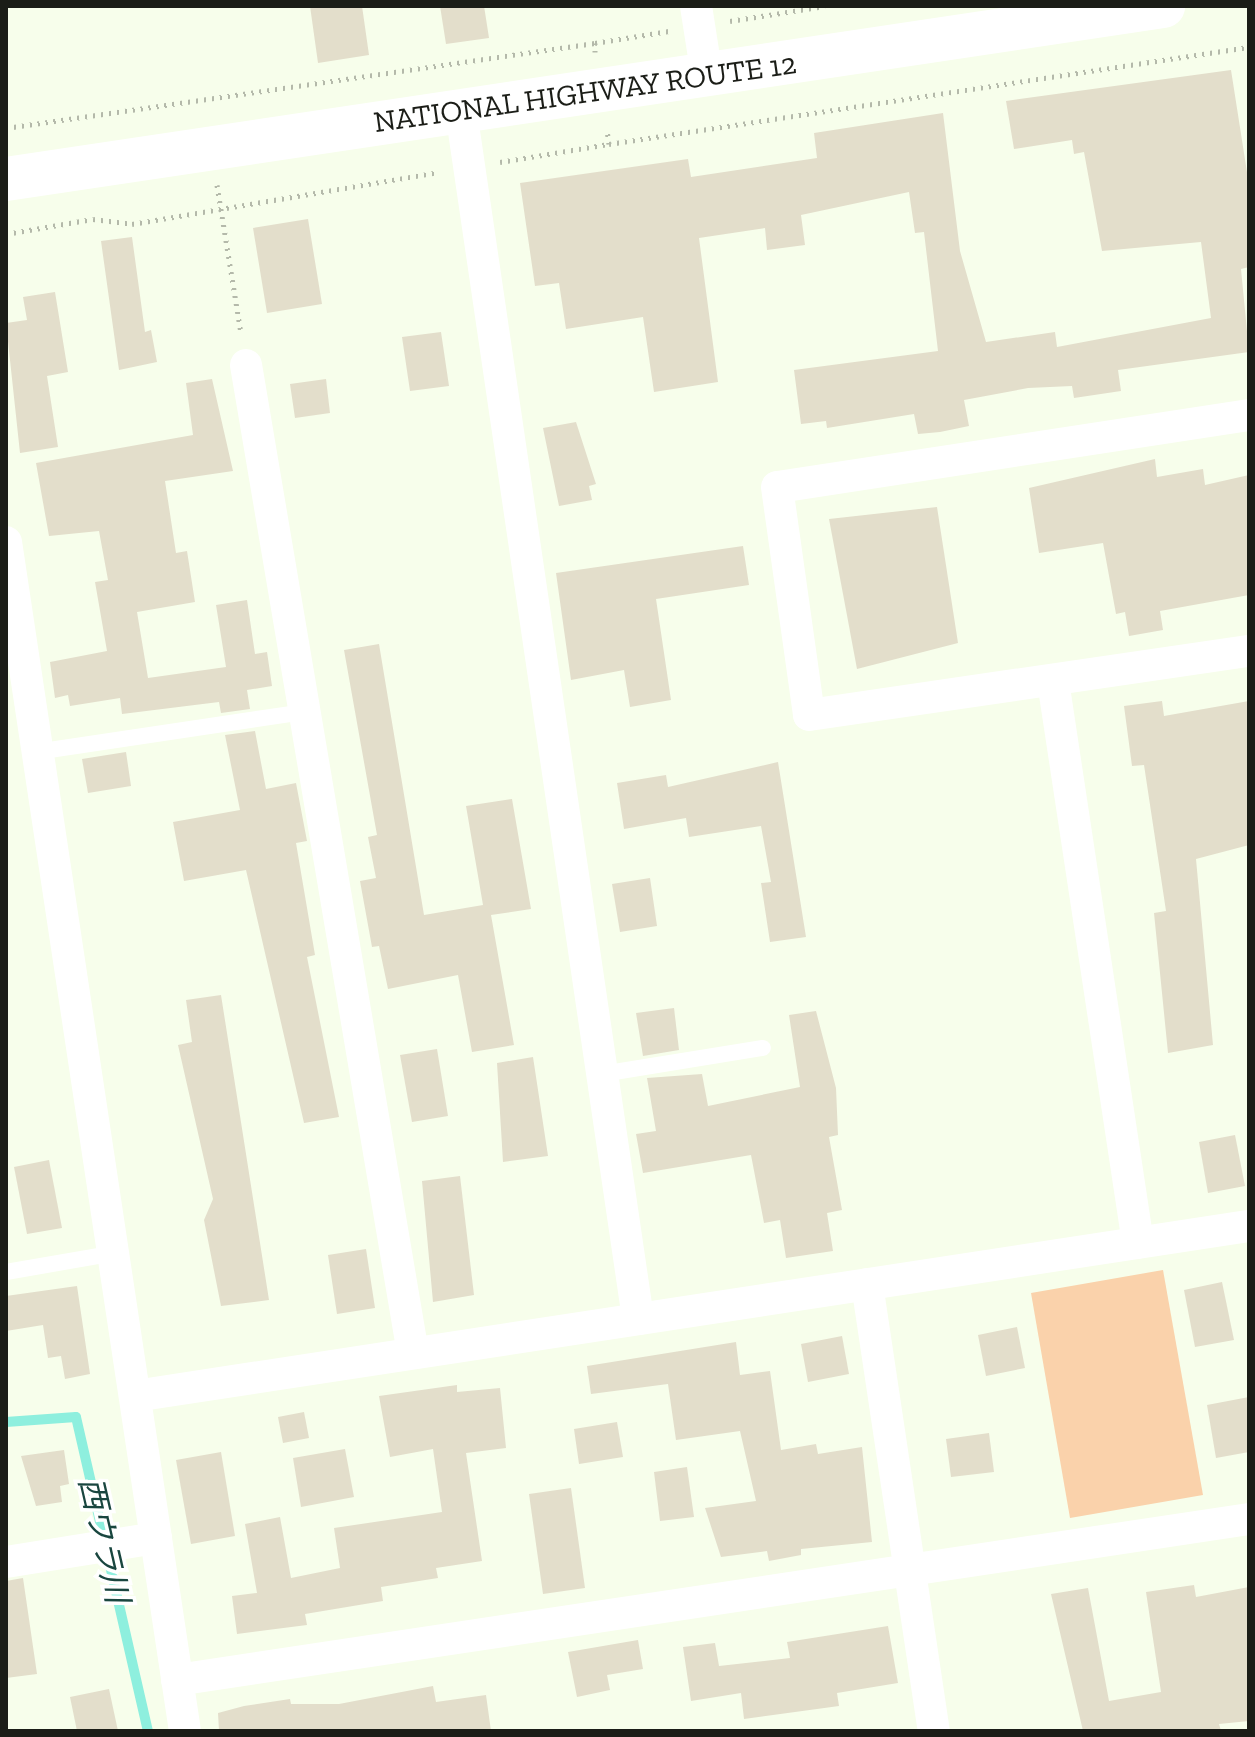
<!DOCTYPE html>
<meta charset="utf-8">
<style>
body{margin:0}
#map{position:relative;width:1255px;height:1737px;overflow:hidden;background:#f7feeb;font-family:"Zilla Slab","Noto Sans JP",serif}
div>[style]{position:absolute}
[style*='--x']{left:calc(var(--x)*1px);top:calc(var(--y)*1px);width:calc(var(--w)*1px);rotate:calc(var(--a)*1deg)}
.green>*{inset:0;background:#fad2ab}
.stream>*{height:10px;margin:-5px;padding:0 5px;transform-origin:5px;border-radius:5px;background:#8eefde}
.building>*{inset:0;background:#e3decb}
.path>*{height:5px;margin-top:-2.5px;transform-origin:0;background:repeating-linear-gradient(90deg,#b4b9aa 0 2px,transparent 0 8px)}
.lane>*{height:16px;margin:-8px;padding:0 8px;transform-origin:8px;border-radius:8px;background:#fff}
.street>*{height:32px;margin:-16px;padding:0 16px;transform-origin:16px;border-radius:16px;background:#fff}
.highway>*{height:44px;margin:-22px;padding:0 22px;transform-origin:22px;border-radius:22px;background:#fff}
span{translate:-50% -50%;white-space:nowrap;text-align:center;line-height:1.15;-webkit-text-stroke:7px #fff;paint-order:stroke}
.street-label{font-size:30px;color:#1b1d17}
.water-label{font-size:32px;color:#19463f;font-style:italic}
.frame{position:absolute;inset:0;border:8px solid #1b1d17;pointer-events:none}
</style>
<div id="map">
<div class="green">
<i style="clip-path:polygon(1163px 1270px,1203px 1495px,1070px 1518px,1031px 1293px)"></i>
</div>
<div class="stream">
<i style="--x:6;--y:1422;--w:70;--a:-4.1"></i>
<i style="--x:76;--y:1417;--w:322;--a:77.1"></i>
</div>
<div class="building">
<i style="clip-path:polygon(310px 6px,362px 6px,369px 55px,318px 63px)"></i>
<i style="clip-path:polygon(440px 6px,484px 6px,489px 38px,446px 44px)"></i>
<i style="clip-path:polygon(1231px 70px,1249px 185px,1249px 267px,1241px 269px,1249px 352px,1118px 370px,1121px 391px,1074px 398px,1072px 386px,1028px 388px,964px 400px,969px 426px,940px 432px,918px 434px,914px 414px,827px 428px,826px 421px,801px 424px,794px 370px,938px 351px,924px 232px,915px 233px,909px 192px,801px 215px,805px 245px,767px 250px,765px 228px,699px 238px,718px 382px,654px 392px,643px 317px,566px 329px,559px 283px,535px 286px,520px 183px,688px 159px,691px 177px,817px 158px,814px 133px,943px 113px,960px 251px,986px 342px,1055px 332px,1057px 347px,1211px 318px,1201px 242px,1102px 251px,1084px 152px,1074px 154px,1072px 140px,1014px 149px,1006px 101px)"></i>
<i style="clip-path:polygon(308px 219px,322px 304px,267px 313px,253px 228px)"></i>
<i style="clip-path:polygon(132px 237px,145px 332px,151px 330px,157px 362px,119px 370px,101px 241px)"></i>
<i style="clip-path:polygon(55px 292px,68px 372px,47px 376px,58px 447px,20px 453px,6px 323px,27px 320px,23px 297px)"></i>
<i style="clip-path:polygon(441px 332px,449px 386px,410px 391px,402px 337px)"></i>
<i style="clip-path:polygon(212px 379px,233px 471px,165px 481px,176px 553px,187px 551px,195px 602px,137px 612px,148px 678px,226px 667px,216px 605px,247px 600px,255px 654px,267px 652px,272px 686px,247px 690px,250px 709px,221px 713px,219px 702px,122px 714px,120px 698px,70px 706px,68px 695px,55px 698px,50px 662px,107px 651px,95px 582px,108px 580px,99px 531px,49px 536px,36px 463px,193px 435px,186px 383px)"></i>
<i style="clip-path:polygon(326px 379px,330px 413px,295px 418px,290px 384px)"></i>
<i style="clip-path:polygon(576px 422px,596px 484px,589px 486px,592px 500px,559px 506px,543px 428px)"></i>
<i style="clip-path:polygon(1155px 459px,1157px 477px,1203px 469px,1205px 485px,1249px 475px,1249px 595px,1160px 611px,1163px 630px,1129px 636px,1125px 612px,1116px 614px,1103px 543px,1039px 553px,1029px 488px)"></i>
<i style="clip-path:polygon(937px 507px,958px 643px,857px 669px,829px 519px)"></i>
<i style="clip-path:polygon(743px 546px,749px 585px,656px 599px,671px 700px,630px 707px,624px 670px,571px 680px,556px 573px)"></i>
<i style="clip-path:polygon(379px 644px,424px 915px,483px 905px,466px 806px,512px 799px,531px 909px,491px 915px,514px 1045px,472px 1052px,458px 975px,388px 989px,379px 946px,372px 947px,360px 881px,376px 878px,368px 837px,377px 835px,344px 650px)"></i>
<i style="clip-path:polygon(1162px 701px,1164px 716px,1249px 701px,1249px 845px,1196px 859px,1213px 1045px,1168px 1053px,1154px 913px,1166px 911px,1144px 765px,1132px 766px,1124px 706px)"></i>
<i style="clip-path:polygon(255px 731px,266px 789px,296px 783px,307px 841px,296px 843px,315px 955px,307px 957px,339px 1117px,304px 1123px,246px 870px,184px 881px,173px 822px,240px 810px,225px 735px)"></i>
<i style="clip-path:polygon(126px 752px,131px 786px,88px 793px,82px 759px)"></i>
<i style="clip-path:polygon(778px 762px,806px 937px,770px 942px,761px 883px,771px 882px,761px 826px,689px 837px,686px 818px,624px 829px,617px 783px,666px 775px,668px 787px)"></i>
<i style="clip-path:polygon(650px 878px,657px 926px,620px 932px,612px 884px)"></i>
<i style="clip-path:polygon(221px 995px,269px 1300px,221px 1306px,204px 1220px,213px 1199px,178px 1045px,192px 1042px,186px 1000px)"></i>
<i style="clip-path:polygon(674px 1008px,679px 1050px,643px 1056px,636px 1013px)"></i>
<i style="clip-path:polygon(816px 1011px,836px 1088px,838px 1135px,829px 1137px,842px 1210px,827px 1213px,833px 1251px,786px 1258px,780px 1220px,764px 1223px,751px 1155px,643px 1173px,636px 1134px,656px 1131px,647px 1078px,702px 1074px,708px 1106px,800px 1087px,789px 1015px)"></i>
<i style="clip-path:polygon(437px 1049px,448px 1116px,412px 1122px,400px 1055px)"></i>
<i style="clip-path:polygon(533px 1057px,548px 1156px,503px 1162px,497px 1063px)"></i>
<i style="clip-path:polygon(1235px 1135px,1245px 1186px,1208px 1193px,1199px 1142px)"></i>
<i style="clip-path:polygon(49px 1160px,62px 1228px,27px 1234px,14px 1167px)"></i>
<i style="clip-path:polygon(460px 1176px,474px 1295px,433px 1302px,422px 1181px)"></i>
<i style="clip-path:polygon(366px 1249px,375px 1308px,337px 1314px,328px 1255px)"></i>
<i style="clip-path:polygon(1222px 1282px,1234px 1340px,1195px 1347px,1184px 1290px)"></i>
<i style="clip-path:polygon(77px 1286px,90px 1374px,65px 1379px,61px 1356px,48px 1358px,43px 1325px,6px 1331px,6px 1296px)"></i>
<i style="clip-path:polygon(1017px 1327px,1025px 1368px,986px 1376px,978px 1335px)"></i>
<i style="clip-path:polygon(842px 1336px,849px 1374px,808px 1382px,801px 1344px)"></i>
<i style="clip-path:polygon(736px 1342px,740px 1375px,770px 1371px,781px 1450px,816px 1444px,818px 1454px,862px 1447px,872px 1542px,801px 1549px,801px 1555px,769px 1561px,767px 1551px,721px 1557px,705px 1508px,756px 1501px,740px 1431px,676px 1440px,668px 1384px,591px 1394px,587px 1366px)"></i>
<i style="clip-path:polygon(457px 1385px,457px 1392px,500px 1388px,506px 1448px,466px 1453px,482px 1561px,436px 1568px,438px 1578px,381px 1587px,383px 1601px,305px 1614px,307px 1625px,237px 1634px,232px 1596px,257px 1593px,245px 1524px,280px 1517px,291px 1578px,340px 1568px,334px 1528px,442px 1512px,433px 1449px,390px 1457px,379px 1396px)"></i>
<i style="clip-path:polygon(1249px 1397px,1249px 1452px,1216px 1458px,1207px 1405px)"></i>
<i style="clip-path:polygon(304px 1412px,309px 1438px,283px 1443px,278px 1417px)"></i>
<i style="clip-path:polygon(617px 1422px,623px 1457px,579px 1464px,574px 1429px)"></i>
<i style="clip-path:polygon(989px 1433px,994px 1472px,951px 1477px,946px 1439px)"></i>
<i style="clip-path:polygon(345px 1449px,354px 1497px,301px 1507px,293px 1458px)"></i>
<i style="clip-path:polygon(64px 1450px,69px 1484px,60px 1486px,62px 1502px,36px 1506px,21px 1456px)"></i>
<i style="clip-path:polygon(221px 1452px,235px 1536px,191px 1544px,176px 1460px)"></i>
<i style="clip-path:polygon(687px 1467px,694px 1517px,660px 1521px,654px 1472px)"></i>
<i style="clip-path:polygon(571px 1488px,585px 1588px,543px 1594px,529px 1494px)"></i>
<i style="clip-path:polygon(23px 1578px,37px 1674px,6px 1678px,6px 1581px)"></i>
<i style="clip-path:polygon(1194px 1585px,1196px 1597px,1249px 1587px,1249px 1721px,1219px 1724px,1221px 1731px,1083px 1731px,1051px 1594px,1088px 1588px,1109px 1701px,1161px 1692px,1146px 1592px)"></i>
<i style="clip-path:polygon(888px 1626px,898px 1683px,837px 1693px,839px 1706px,744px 1719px,741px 1693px,691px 1701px,683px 1647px,715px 1643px,719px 1666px,790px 1658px,787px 1642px)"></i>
<i style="clip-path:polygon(638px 1640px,643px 1669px,607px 1675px,610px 1690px,577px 1697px,568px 1652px)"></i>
<i style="clip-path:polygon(433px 1686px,436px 1702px,486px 1695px,491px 1731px,219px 1731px,218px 1713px,244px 1706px,290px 1699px,291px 1704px,339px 1704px)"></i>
<i style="clip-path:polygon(109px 1689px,118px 1731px,77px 1731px,70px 1697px)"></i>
</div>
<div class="path">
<i style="--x:730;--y:21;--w:96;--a:-9"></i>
<i style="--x:595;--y:43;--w:75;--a:-9.2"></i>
<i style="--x:6;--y:128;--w:595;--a:-8.21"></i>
<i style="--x:595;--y:43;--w:9;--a:90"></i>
<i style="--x:609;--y:144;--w:647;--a:-8.62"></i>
<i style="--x:500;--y:162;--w:110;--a:-9.4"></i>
<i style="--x:609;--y:144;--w:15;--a:-98"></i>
<i style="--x:217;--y:185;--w:150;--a:80.8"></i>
<i style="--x:6;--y:234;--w:88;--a:-9.8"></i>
<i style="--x:93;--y:219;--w:39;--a:7"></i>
<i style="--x:132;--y:224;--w:311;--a:-9.6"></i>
</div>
<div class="lane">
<i style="--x:36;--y:752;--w:272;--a:-8.5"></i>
<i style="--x:602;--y:1074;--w:163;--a:-9.2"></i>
<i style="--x:6;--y:1272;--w:106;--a:-9.8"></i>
</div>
<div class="street">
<i style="--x:696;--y:6;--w:71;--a:81.1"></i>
<i style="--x:461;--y:111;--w:1221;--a:81.66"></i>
<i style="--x:246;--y:365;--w:1002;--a:80.41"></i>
<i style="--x:1249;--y:415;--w:477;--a:171.3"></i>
<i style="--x:777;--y:487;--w:230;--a:82"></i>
<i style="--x:809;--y:715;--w:445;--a:-8.3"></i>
<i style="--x:6;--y:542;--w:1202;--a:81.44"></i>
<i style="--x:1053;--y:681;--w:568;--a:81.4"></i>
<i style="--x:867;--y:1284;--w:452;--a:81.5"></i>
<i style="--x:135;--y:1396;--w:1127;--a:-8.68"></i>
<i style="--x:6;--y:1562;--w:152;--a:-9.1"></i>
<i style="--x:177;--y:1680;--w:1084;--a:-8.54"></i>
</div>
<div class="highway">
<i style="--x:6;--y:179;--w:1170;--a:-8.5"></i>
</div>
<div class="street-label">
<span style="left:585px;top:93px;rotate:-8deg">NATIONAL HIGHWAY ROUTE 12</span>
</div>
<div class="water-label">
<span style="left:104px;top:1540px;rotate:77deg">西ウラ川</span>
</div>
<div class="frame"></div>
</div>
